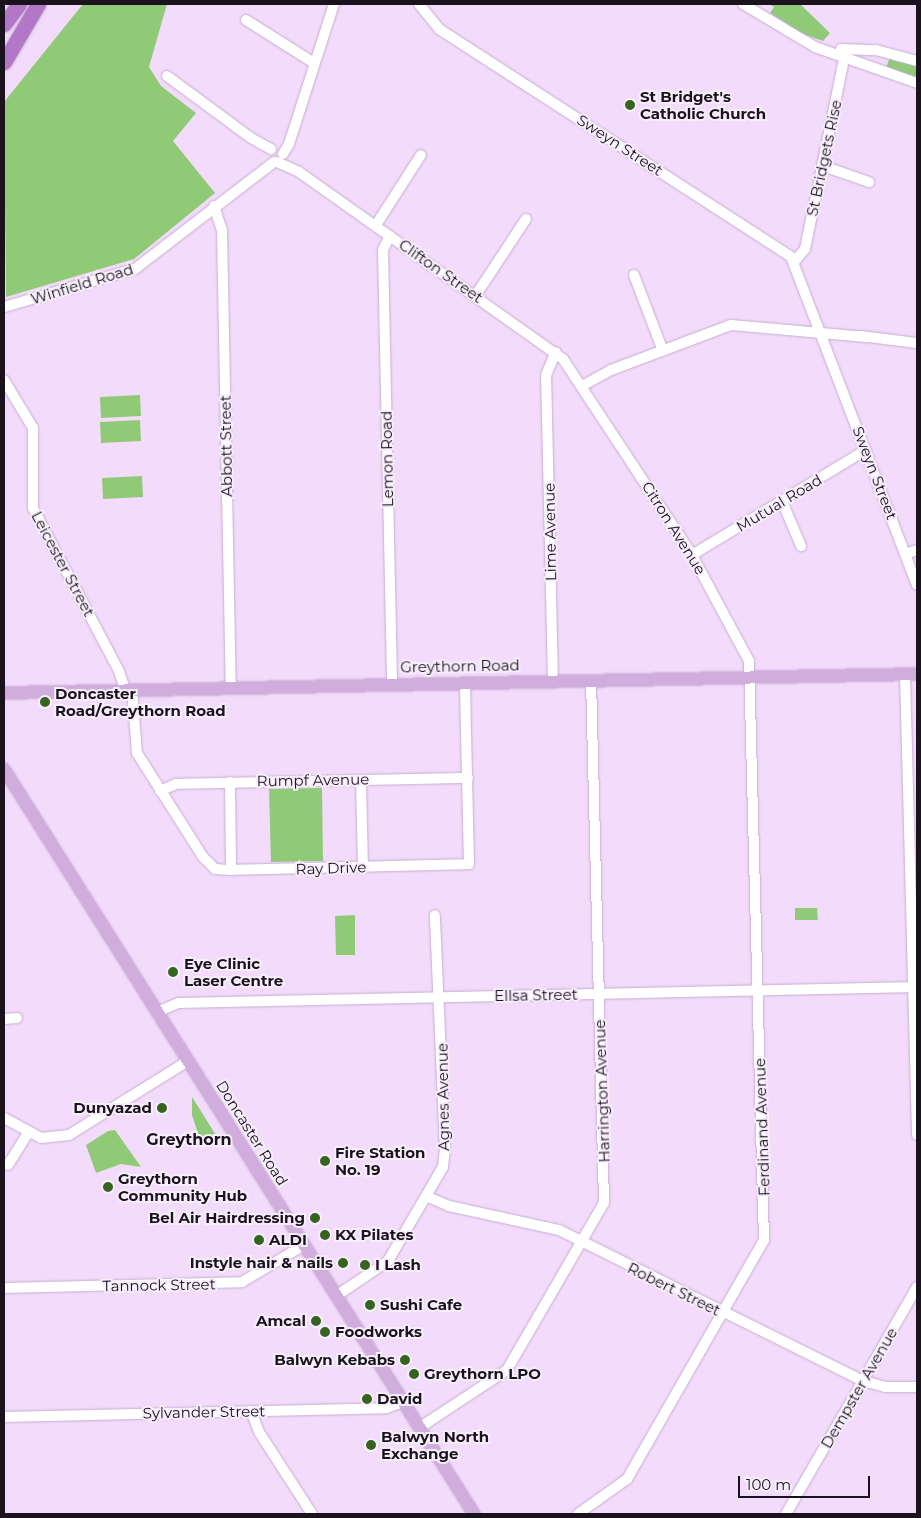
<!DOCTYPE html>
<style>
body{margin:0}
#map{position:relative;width:921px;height:1518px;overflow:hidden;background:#f3dbfc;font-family:Montserrat,sans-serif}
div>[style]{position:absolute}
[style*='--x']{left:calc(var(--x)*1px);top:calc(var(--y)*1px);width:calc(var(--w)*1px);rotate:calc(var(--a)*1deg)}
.green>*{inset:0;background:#90ca77}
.roads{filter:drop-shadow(0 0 1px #c5aece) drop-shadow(0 0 1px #c5aece)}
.minor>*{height:10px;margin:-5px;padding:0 5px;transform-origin:5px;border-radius:5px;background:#fff}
.major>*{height:12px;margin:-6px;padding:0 6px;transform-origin:6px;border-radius:6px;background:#d1addd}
.highway>*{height:15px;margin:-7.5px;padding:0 7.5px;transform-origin:7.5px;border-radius:7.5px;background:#b277c7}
.dots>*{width:14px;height:14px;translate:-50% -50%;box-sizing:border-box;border:2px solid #f7eefb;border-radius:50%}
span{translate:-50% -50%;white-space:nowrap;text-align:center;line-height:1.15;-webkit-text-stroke:4px #f7eefb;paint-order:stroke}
.poi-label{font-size:15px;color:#1a121d;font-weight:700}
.left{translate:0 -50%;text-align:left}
.right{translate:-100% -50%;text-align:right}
.street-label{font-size:15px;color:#1a121d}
.neighbourhood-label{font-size:16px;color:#1a121d;font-weight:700}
.frame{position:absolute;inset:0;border:5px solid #1a121d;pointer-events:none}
.scale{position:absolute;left:738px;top:1476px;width:132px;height:22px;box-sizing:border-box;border:2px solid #1a121d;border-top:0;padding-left:6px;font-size:15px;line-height:18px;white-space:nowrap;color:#1a121d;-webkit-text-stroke:4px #f7eefb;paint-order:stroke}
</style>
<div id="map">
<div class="green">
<i style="clip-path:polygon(83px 4px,167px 4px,149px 67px,161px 86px,196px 113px,173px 141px,215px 193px,134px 259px,6px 297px,4px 102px)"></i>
<i style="clip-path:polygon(769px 4px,800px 4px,830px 33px,823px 41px,803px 34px,770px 13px,774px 7px)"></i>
<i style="clip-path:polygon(890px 57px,917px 64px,917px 80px,886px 68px)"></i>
<i style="clip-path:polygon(140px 395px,141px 416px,101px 418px,100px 397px)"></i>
<i style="clip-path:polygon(140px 420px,141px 441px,101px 443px,100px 422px)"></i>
<i style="clip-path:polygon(142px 476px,143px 497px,103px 499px,102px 478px)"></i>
<i style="clip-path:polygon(322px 788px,323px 861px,271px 862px,269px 789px)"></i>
<i style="clip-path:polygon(795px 908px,817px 908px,818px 920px,795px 920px)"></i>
<i style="clip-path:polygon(355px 915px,355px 955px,336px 955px,335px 916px)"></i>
<i style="clip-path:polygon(192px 1097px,219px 1140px,200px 1140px,192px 1115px)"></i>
<i style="clip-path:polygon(115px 1130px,141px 1167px,121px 1164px,96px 1173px,86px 1145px,108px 1131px)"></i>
</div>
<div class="roads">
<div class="minor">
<i style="--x:419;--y:4;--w:32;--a:51"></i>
<i style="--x:439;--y:29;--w:419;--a:32.9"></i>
<i style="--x:791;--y:257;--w:351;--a:69"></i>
<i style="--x:743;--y:4;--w:84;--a:30.8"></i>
<i style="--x:815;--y:47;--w:108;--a:19.4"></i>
<i style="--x:246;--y:20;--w:80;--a:32.3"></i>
<i style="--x:841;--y:49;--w:35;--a:2"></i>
<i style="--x:876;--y:50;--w:42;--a:15"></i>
<i style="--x:167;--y:76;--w:104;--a:36.4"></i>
<i style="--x:251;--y:138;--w:23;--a:29"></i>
<i style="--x:283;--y:154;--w:12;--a:-59"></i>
<i style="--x:289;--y:144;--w:147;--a:-72.2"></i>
<i style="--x:277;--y:162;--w:24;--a:24"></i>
<i style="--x:299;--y:172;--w:324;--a:35.3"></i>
<i style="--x:563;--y:359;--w:235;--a:56.6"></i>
<i style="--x:692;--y:555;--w:120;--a:61.7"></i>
<i style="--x:749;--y:661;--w:579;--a:88.52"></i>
<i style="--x:764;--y:1240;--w:275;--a:119.8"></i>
<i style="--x:627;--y:1479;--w:60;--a:144.5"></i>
<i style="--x:823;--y:166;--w:49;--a:19.2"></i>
<i style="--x:214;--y:206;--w:25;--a:72"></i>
<i style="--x:222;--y:230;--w:457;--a:88.9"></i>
<i style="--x:376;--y:225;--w:83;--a:-57.3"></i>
<i style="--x:390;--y:236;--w:16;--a:117"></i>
<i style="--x:383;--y:250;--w:434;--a:88.8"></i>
<i style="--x:794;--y:262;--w:17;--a:-50"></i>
<i style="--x:805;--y:249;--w:203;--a:-78.4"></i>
<i style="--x:634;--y:275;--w:81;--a:69.1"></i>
<i style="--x:476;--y:295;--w:91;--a:-56.7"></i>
<i style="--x:4;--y:307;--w:136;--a:-16.2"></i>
<i style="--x:135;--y:269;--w:175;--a:-37.6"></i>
<i style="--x:861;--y:336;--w:56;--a:7.1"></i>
<i style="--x:4;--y:380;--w:56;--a:58.9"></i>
<i style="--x:33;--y:428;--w:80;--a:90"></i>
<i style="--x:33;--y:508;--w:184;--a:62.2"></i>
<i style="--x:119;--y:671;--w:20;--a:72"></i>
<i style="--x:582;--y:386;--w:33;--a:-29"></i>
<i style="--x:611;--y:370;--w:128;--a:-20.6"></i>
<i style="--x:731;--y:325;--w:136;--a:5.1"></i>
<i style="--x:782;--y:501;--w:49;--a:67.1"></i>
<i style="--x:905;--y:554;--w:13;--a:-18"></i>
<i style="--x:692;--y:555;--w:203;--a:-31.1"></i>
<i style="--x:905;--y:674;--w:461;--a:88.5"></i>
<i style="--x:553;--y:681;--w:306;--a:-91.3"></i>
<i style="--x:546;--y:375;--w:25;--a:-67"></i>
<i style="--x:132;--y:690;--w:63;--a:85.5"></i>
<i style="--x:137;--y:753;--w:123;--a:57.6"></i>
<i style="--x:203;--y:857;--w:17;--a:45"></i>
<i style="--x:215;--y:869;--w:16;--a:4"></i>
<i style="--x:231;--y:870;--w:238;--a:-1.4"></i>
<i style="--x:469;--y:864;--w:182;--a:-91.3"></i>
<i style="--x:361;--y:780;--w:87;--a:88.7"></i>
<i style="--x:230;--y:782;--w:88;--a:89.3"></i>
<i style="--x:160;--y:791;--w:17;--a:-24"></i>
<i style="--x:176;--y:784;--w:292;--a:-1.2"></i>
<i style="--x:157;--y:1012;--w:23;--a:-23"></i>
<i style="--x:178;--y:1003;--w:739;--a:-1.24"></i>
<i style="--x:4;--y:1019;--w:13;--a:-4"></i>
<i style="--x:4;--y:1118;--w:42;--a:28.4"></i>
<i style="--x:41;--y:1138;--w:28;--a:-6"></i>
<i style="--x:69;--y:1135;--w:140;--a:-31.9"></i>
<i style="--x:8;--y:1165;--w:38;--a:-58"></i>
<i style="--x:428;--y:1197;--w:23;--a:23"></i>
<i style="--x:449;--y:1206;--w:113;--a:12.3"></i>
<i style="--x:559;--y:1230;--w:339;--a:26.4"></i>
<i style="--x:863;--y:1381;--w:23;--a:15"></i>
<i style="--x:885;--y:1387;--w:32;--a:0"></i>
<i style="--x:4;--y:1288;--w:238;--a:-1.4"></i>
<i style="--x:242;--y:1282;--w:72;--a:-30.8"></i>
<i style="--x:336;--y:1296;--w:63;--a:-33.9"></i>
<i style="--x:388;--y:1261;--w:109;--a:-59.7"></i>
<i style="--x:443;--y:1167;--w:19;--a:-84"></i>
<i style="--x:445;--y:1148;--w:233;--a:-92.5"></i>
<i style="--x:251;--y:1411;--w:22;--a:69"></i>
<i style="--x:259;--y:1432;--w:98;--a:57.1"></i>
<i style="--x:4;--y:1417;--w:382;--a:-1.3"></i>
<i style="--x:386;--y:1408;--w:18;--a:-19"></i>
<i style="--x:419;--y:1428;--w:105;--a:-33.4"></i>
<i style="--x:507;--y:1370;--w:193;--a:-59.9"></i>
<i style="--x:604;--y:1203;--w:523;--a:-91.42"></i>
<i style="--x:786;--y:1514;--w:262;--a:-60"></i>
</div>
<div class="major">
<i style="--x:4;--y:693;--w:913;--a:-1.19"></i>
<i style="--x:4;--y:769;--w:881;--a:57.75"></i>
</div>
<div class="highway">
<i style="--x:4;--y:24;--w:25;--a:-53"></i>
<i style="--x:4;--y:62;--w:67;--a:-59.6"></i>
</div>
</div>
<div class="dots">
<i style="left:630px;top:105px;background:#376321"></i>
<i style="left:45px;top:702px;background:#376321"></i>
<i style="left:173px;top:972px;background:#376321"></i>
<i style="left:162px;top:1108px;background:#376321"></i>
<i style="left:325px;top:1161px;background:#376321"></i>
<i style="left:108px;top:1187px;background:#376321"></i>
<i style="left:315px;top:1218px;background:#376321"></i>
<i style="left:325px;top:1235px;background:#376321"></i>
<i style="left:259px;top:1240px;background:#376321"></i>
<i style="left:343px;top:1263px;background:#376321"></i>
<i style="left:365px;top:1265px;background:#376321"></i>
<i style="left:370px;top:1305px;background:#376321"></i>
<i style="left:316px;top:1321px;background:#376321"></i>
<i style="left:325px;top:1332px;background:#376321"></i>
<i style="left:405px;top:1360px;background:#376321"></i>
<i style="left:414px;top:1374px;background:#376321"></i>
<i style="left:367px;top:1399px;background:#376321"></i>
<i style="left:371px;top:1445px;background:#376321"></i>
</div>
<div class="poi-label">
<span class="left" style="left:640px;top:105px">St Bridget's<br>Catholic Church</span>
<span class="left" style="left:55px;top:702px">Doncaster<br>Road/Greythorn Road</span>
<span class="left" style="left:184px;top:972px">Eye Clinic<br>Laser Centre</span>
<span class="right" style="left:152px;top:1108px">Dunyazad</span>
<span class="left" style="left:335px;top:1161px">Fire Station<br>No. 19</span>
<span class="left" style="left:118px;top:1187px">Greythorn<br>Community Hub</span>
<span class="right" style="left:305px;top:1218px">Bel Air Hairdressing</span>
<span class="left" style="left:335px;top:1235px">KX Pilates</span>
<span class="left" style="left:269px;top:1240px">ALDI</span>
<span class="right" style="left:333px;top:1263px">Instyle hair &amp; nails</span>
<span class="left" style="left:375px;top:1265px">I Lash</span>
<span class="left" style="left:380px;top:1305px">Sushi Cafe</span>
<span class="right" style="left:306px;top:1321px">Amcal</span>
<span class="left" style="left:335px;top:1332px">Foodworks</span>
<span class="right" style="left:395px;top:1360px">Balwyn Kebabs</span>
<span class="left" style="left:424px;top:1374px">Greythorn LPO</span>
<span class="left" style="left:377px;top:1399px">David</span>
<span class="left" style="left:381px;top:1445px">Balwyn North<br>Exchange</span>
</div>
<div class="street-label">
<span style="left:620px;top:145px;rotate:33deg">Sweyn Street</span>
<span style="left:824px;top:158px;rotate:-78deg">St Bridgets Rise</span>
<span style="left:441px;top:271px;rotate:35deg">Clifton Street</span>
<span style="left:82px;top:284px;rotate:-17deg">Winfield Road</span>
<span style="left:226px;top:446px;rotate:-91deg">Abbott Street</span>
<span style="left:387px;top:459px;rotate:-91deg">Lemon Road</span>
<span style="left:875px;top:473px;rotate:69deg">Sweyn Street</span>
<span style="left:779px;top:503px;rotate:-31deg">Mutual Road</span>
<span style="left:674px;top:528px;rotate:58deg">Citron Avenue</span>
<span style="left:550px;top:532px;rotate:-91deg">Lime Avenue</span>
<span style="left:63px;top:564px;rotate:62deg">Leicester Street</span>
<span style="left:460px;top:666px;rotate:-1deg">Greythorn Road</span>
<span style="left:313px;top:780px;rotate:-1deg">Rumpf Avenue</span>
<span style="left:331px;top:868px;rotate:-2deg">Ray Drive</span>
<span style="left:536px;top:995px;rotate:-1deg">Ellsa Street</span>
<span style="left:602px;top:1091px;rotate:-92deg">Harrington Avenue</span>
<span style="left:443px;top:1097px;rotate:-91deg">Agnes Avenue</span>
<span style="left:762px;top:1127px;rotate:-92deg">Ferdinand Avenue</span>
<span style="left:252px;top:1133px;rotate:58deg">Doncaster Road</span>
<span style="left:159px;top:1285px;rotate:-1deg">Tannock Street</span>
<span style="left:674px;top:1289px;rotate:26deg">Robert Street</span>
<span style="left:859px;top:1388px;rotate:-60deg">Dempster Avenue</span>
<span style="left:204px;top:1412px;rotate:-1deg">Sylvander Street</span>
</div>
<div class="neighbourhood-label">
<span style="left:189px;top:1140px">Greythorn</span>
</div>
<div class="frame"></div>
<div class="scale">100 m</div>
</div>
